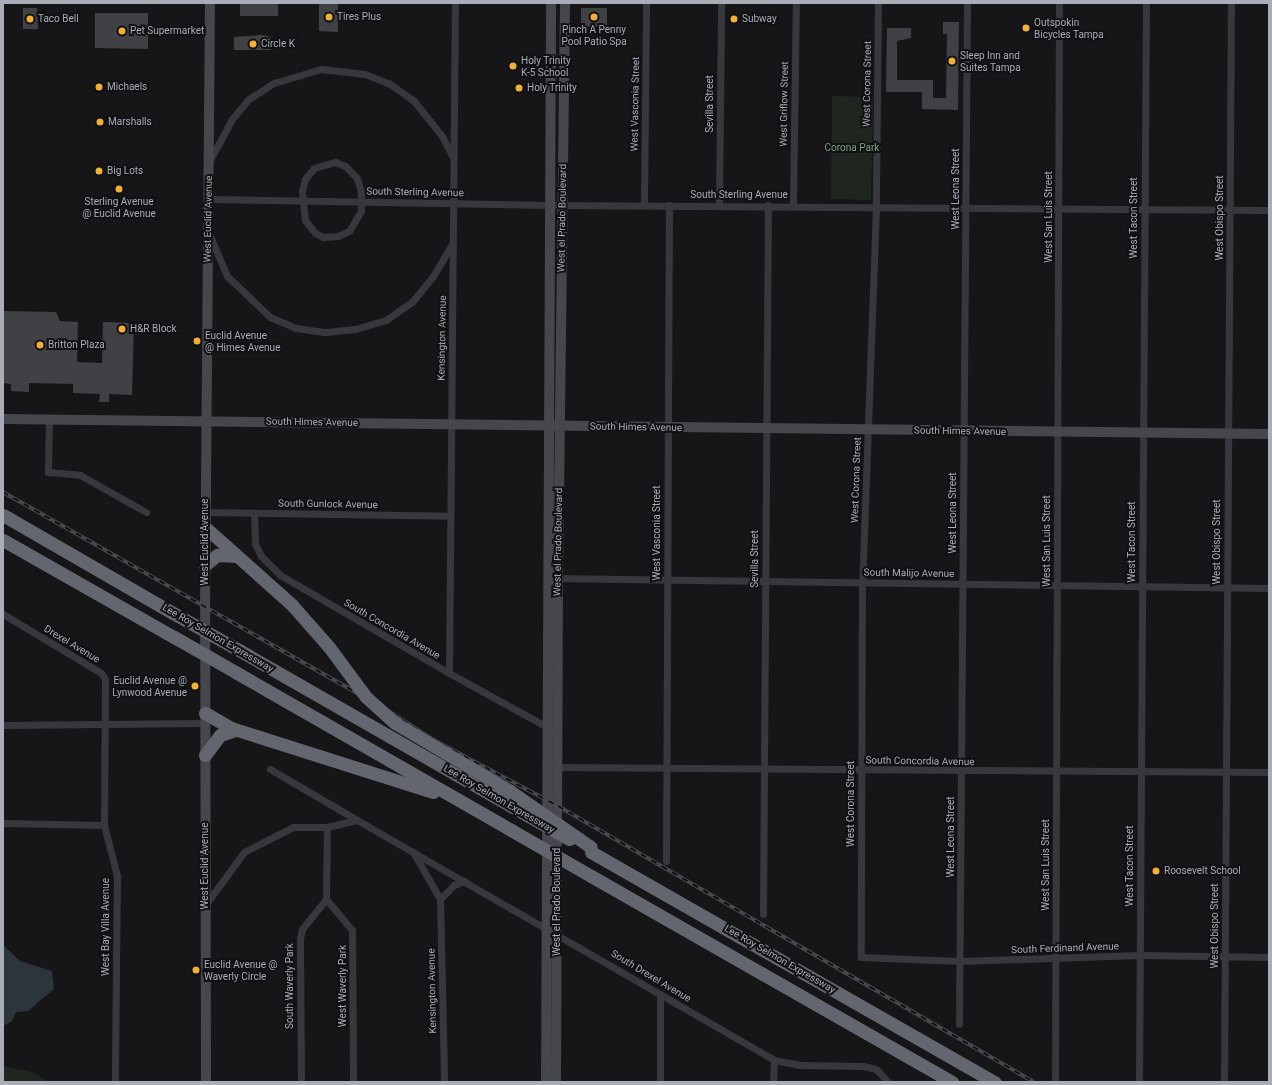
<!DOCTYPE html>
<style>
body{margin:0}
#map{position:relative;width:1272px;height:1085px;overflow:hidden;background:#161618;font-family:Roboto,sans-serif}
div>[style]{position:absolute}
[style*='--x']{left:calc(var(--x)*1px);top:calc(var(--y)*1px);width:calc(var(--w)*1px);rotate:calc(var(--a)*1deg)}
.green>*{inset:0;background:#1e261f}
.water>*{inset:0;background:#2c353c}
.building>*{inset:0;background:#404145}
.street>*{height:7px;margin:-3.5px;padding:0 3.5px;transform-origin:3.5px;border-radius:3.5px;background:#37383d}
.secondary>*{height:10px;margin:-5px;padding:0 5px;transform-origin:5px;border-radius:5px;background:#45474d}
.highway>*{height:13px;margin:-6.5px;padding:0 6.5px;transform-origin:6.5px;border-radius:6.5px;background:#63666e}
.rail>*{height:3.5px;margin-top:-1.75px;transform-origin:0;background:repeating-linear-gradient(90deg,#111113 0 6px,#4a4c52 0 12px);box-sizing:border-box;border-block:1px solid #4a4c52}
.highway-bridge>*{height:13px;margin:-6.5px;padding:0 6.5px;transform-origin:6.5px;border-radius:6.5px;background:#63666e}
.dots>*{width:11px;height:11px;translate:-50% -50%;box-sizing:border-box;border:2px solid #111113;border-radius:50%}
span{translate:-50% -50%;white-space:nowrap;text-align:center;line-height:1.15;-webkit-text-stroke:4px #111113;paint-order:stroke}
.poi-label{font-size:10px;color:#a8adb8}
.left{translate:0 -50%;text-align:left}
.right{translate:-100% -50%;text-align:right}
.street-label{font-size:10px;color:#a8adb8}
.park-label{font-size:10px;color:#7fa381}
.frame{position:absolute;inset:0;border:4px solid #a8adb8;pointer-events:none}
</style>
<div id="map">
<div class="green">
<i style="clip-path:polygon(832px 96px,873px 97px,871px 200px,831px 199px)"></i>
<i style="clip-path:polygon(3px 1066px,35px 1073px,48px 1082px,3px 1082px)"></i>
</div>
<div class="water">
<i style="clip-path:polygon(3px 945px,20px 961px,52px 971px,54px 989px,28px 1011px,16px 1012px,12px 1021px,3px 1026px)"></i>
</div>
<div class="building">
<i style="clip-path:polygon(319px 3px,338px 3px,338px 32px,319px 31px)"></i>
<i style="clip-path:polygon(240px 4px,278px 4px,278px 16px,240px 16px)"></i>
<i style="clip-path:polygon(23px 8px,37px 8px,38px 29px,23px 29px)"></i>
<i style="clip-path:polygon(581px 8px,607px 8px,607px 27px,581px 27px)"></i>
<i style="clip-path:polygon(95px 13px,148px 13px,148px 49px,95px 48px)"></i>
<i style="clip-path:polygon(943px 22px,959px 22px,958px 110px,922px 109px,922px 92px,886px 92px,887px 28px,911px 28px,911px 38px,897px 41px,897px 80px,933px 80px,933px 98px,946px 98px,947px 34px,943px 34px)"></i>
<i style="clip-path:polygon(262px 35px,271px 37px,271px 50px,234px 50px,234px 37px)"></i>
<i style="clip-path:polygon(3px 311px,56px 312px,60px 321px,78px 322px,77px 362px,102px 363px,103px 322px,134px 323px,132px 395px,109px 394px,109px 402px,99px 402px,100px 394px,73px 393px,73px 384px,29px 383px,29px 392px,11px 391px,11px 384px,3px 383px)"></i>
</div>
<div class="street">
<i style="--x:878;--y:3;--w:204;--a:90.6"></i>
<i style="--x:876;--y:207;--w:375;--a:92.1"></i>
<i style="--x:862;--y:582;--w:375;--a:90.2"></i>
<i style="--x:861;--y:957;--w:99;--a:2.3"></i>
<i style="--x:960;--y:961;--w:180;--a:-1.9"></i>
<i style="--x:1140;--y:955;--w:129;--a:0.9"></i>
<i style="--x:210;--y:160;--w:47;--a:-61.8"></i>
<i style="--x:232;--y:119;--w:26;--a:-50"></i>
<i style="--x:249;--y:99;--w:30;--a:-33"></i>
<i style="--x:274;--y:83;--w:49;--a:-16.6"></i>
<i style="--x:321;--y:69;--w:44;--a:6.5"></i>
<i style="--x:365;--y:74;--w:27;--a:22"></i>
<i style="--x:390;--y:84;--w:29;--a:35"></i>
<i style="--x:414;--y:101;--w:45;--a:51.3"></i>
<i style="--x:442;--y:136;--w:25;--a:63"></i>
<i style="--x:335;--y:162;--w:11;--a:22"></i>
<i style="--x:345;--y:166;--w:17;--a:45"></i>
<i style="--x:357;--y:178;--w:15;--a:74"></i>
<i style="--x:361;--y:192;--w:19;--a:90"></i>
<i style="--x:361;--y:211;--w:23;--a:121"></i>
<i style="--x:349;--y:231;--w:12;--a:156"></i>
<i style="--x:338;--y:236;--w:15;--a:176"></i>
<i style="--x:323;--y:237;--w:9;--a:-153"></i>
<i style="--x:315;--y:233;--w:16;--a:-128"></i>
<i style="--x:305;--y:220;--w:29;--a:-96"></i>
<i style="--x:302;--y:191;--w:12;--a:-76"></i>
<i style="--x:305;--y:179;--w:14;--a:-51"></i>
<i style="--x:314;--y:168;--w:22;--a:-16"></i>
<i style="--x:208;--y:199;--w:342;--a:1"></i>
<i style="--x:550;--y:205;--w:719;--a:0.4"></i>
<i style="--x:644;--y:205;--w:202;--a:-89.4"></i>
<i style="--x:719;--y:205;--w:202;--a:-89.4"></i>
<i style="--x:793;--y:206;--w:203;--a:-89.2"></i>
<i style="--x:210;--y:236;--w:43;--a:67"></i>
<i style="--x:227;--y:276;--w:59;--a:43.6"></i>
<i style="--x:270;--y:317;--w:28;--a:23"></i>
<i style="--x:296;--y:328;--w:30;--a:8"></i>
<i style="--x:326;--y:332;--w:29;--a:-6"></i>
<i style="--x:355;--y:329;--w:32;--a:-16"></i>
<i style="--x:386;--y:320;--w:32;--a:-35"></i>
<i style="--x:412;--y:302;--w:33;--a:-51"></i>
<i style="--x:433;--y:276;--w:37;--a:-59"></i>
<i style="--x:49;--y:418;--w:54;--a:91.1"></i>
<i style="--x:48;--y:472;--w:32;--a:5"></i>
<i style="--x:80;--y:475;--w:76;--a:29.3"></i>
<i style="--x:205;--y:512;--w:245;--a:0.9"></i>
<i style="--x:254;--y:513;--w:31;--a:88"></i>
<i style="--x:255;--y:544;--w:13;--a:63"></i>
<i style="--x:261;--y:556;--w:27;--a:45"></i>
<i style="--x:280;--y:575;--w:195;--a:30.1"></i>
<i style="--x:449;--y:673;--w:116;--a:28.8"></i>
<i style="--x:553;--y:578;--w:716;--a:0.8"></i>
<i style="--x:3;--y:614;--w:114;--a:31"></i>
<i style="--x:101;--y:673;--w:7;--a:56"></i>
<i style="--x:105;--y:679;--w:146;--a:90.4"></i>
<i style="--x:104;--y:825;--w:53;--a:75.7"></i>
<i style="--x:117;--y:876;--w:206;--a:90.6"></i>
<i style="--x:449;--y:673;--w:670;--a:-89.49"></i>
<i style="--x:3;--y:725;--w:202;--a:-0.6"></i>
<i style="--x:553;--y:767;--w:716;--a:0.4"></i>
<i style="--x:270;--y:769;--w:101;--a:30.4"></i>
<i style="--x:3;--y:823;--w:101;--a:1.1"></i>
<i style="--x:413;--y:852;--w:54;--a:60.1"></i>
<i style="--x:440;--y:899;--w:183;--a:88.7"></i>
<i style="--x:666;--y:861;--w:656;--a:-89.74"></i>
<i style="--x:326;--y:899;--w:40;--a:50"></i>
<i style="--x:352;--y:930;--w:152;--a:89.6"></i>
<i style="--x:326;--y:899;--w:72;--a:-89.2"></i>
<i style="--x:440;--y:899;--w:20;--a:-45"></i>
<i style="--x:454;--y:885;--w:11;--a:-22"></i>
<i style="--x:206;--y:904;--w:64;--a:-53.8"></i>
<i style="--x:244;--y:852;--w:55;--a:-27"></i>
<i style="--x:293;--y:827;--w:34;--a:0"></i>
<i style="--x:327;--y:827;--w:31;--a:-13"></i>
<i style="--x:357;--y:820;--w:481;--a:29.9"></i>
<i style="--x:774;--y:1060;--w:25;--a:11"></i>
<i style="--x:799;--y:1065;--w:64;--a:0.9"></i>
<i style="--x:863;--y:1066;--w:13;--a:13"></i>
<i style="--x:876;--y:1069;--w:18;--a:47"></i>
<i style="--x:763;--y:914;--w:709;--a:-89.6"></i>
<i style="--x:660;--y:994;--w:88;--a:90"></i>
<i style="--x:959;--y:1024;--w:1021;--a:-89.55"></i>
<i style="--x:1055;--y:1079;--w:1076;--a:-89.79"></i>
<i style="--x:301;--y:1082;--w:143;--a:-90.4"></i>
<i style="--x:300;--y:939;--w:10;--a:-79"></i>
<i style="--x:302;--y:929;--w:38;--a:-51"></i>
<i style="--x:773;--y:1082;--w:22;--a:-87"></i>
<i style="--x:1139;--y:1082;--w:1079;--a:-89.63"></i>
<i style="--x:1224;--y:1082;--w:1079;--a:-89.63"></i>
</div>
<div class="secondary">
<i style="--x:3;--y:419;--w:1266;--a:0.68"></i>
<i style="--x:206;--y:1082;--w:475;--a:-90.1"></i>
<i style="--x:205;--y:607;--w:604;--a:-89.53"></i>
<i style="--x:546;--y:1082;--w:1079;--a:-89.73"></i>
<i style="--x:556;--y:1082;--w:504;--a:-89.77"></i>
<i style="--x:558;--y:578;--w:575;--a:-89.3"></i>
</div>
<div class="highway">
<i style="--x:3;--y:515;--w:196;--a:30"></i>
<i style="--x:206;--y:528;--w:115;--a:41.8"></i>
<i style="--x:292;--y:605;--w:56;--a:48.6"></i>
<i style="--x:3;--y:540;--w:197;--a:29.6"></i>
<i style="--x:205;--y:565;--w:16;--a:-40"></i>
<i style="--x:217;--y:555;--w:19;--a:3"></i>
<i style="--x:237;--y:649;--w:316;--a:29.8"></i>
<i style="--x:237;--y:673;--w:316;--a:29.8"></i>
<i style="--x:205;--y:713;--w:30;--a:30"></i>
<i style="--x:231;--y:728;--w:212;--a:17.6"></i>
<i style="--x:205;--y:755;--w:25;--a:-53"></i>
<i style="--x:220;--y:735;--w:16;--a:-18"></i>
<i style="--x:591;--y:852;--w:465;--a:29.7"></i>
<i style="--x:591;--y:876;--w:416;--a:29.7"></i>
</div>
<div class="rail">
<i style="--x:3;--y:492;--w:436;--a:29.6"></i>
<i style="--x:382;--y:707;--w:59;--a:32.6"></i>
<i style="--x:432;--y:739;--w:143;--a:28"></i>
<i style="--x:558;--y:806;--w:550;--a:30.11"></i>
</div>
<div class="highway-bridge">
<i style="--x:173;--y:613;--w:73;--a:29.4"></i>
<i style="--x:174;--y:637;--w:73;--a:29.7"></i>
<i style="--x:329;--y:647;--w:62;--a:53.5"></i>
<i style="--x:366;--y:697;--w:39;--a:42"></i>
<i style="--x:395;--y:723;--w:134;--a:30.6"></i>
<i style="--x:510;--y:791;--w:98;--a:34.7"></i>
<i style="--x:511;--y:806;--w:67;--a:29.6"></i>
<i style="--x:511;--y:830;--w:92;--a:29.9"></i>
</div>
<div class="dots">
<i style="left:329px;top:17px;background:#f2b134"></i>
<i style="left:594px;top:17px;background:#f2b134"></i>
<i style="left:30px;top:19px;background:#f2b134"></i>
<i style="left:734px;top:19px;background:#f2b134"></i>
<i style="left:1026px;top:28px;background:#f2b134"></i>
<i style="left:122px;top:31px;background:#f2b134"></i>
<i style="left:253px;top:44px;background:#f2b134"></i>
<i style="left:952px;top:61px;background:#f2b134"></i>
<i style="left:513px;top:66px;background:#f2b134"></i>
<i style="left:99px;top:87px;background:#f2b134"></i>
<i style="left:519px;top:88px;background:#f2b134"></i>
<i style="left:100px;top:122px;background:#f2b134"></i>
<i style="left:99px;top:171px;background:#f2b134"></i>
<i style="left:119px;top:189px;background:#f2b134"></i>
<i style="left:122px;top:329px;background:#f2b134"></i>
<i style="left:197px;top:341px;background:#f2b134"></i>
<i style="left:40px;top:345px;background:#f2b134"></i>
<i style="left:195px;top:686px;background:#f2b134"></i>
<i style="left:1156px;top:871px;background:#f2b134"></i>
<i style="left:196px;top:970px;background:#f2b134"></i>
</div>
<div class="poi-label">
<span class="left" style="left:337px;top:17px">Tires Plus</span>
<span class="left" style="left:38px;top:19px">Taco Bell</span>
<span class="left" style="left:742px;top:19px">Subway</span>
<span class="left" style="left:1034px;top:28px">Outspokin<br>Bicycles Tampa</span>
<span style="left:594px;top:35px">Pinch A Penny<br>Pool Patio Spa</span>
<span class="left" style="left:130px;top:31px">Pet Supermarket</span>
<span class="left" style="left:261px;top:44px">Circle K</span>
<span class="left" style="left:960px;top:61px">Sleep Inn and<br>Suites Tampa</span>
<span class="left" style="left:521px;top:66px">Holy Trinity<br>K-5 School</span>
<span class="left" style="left:107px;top:87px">Michaels</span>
<span class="left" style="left:527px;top:88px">Holy Trinity</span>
<span class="left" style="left:108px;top:122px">Marshalls</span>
<span class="left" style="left:107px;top:171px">Big Lots</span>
<span style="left:119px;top:207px">Sterling Avenue<br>@ Euclid Avenue</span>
<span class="left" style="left:130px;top:329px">H&amp;R Block</span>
<span class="left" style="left:205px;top:341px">Euclid Avenue<br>@ Himes Avenue</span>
<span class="left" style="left:48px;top:345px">Britton Plaza</span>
<span class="right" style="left:187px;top:686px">Euclid Avenue @<br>Lynwood Avenue</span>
<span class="left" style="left:1164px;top:871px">Roosevelt School</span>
<span class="left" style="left:204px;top:970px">Euclid Avenue @<br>Waverly Circle</span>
</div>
<div class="street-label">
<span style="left:867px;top:84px;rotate:-89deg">West Corona Street</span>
<span style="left:635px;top:104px;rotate:-89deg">West Vasconia Street</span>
<span style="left:710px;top:104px;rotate:-90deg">Sevilla Street</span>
<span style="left:784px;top:104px;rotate:-89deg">West Griflow Street</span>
<span style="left:956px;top:189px;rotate:-90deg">West Leona Street</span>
<span style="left:415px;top:192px;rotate:1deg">South Sterling Avenue</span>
<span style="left:739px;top:195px">South Sterling Avenue</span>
<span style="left:1049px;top:217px;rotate:-90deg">West San Luis Street</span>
<span style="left:562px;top:218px;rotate:-89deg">West el Prado Boulevard</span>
<span style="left:1134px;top:218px;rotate:-90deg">West Tacon Street</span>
<span style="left:1220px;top:218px;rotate:-90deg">West Obispo Street</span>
<span style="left:208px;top:219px;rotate:-89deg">West Euclid Avenue</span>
<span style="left:442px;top:338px;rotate:-89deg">Kensington Avenue</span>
<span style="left:312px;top:422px;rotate:1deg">South Himes Avenue</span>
<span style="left:636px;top:427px;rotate:1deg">South Himes Avenue</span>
<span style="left:960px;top:431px;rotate:1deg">South Himes Avenue</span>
<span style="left:856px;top:480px;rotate:-88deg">West Corona Street</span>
<span style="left:328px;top:504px;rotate:1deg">South Gunlock Avenue</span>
<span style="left:953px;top:513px;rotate:-90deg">West Leona Street</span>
<span style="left:657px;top:533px;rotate:-90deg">West Vasconia Street</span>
<span style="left:1047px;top:541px;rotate:-90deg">West San Luis Street</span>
<span style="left:205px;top:542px;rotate:-90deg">West Euclid Avenue</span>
<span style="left:558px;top:542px;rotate:-89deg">West el Prado Boulevard</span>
<span style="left:1132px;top:542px;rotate:-90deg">West Tacon Street</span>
<span style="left:1217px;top:542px;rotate:-90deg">West Obispo Street</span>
<span style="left:755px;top:559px;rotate:-90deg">Sevilla Street</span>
<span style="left:909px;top:573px;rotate:1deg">South Malijo Avenue</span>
<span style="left:392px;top:629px;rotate:30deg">South Concordia Avenue</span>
<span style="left:218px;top:638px;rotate:30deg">Lee Roy Selmon Expressway</span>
<span style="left:72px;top:644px;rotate:31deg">Drexel Avenue</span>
<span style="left:920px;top:761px;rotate:1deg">South Concordia Avenue</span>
<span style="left:499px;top:799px;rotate:30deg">Lee Roy Selmon Expressway</span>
<span style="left:851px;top:804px;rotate:-90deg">West Corona Street</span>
<span style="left:951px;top:837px;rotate:-90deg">West Leona Street</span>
<span style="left:1046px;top:865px;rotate:-90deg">West San Luis Street</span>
<span style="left:205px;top:866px;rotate:-90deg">West Euclid Avenue</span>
<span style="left:1130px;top:866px;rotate:-90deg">West Tacon Street</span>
<span style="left:557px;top:902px;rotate:-90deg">West el Prado Boulevard</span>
<span style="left:1215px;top:926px;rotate:-90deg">West Obispo Street</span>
<span style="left:106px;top:927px;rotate:-90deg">West Bay Villa Avenue</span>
<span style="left:1065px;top:948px;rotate:-2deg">South Ferdinand Avenue</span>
<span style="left:780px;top:959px;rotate:30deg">Lee Roy Selmon Expressway</span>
<span style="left:651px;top:976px;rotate:31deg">South Drexel Avenue</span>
<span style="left:290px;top:986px;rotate:-90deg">South Waverly Park</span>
<span style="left:343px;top:986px;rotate:-90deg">West Waverly Park</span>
<span style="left:432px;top:991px;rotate:-91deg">Kensington Avenue</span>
</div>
<div class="park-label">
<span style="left:852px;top:148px">Corona Park</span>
</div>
<div class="frame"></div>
</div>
